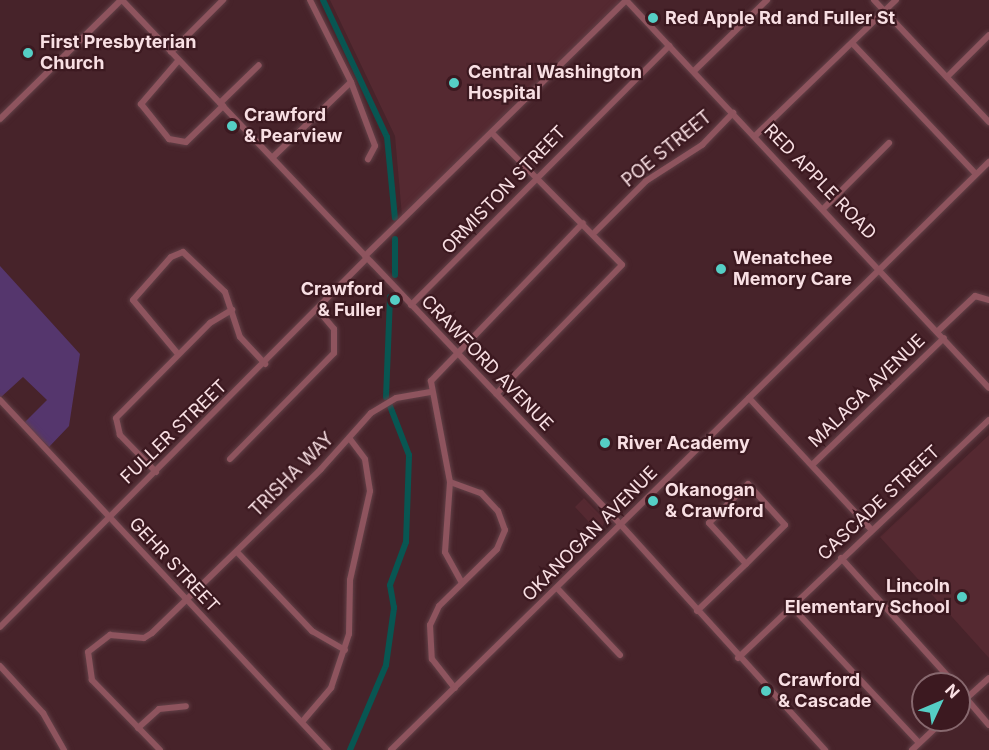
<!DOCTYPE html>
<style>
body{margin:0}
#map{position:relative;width:989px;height:750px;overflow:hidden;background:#47232a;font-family:Inter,sans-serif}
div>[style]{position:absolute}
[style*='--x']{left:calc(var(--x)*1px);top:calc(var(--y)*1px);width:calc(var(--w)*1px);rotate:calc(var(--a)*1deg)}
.built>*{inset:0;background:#552931}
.green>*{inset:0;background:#55366d}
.canal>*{height:6px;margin:-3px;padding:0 3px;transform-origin:3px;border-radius:3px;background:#085652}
.roads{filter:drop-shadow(0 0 2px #634148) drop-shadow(0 0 2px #634148)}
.minor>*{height:6px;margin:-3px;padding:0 3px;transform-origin:3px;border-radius:3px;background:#8e545e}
.dots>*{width:16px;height:16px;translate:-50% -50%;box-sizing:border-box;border:3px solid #3c1920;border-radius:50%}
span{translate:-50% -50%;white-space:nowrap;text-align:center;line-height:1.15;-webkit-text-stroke:4.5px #3c1920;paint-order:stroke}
.poi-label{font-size:18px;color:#f8dfe3;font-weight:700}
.left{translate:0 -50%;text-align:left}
.right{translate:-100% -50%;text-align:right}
.street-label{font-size:18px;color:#f8dfe3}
.north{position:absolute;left:911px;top:672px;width:60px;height:60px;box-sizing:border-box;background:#3c1920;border:2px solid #87686e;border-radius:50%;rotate:46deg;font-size:16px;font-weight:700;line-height:24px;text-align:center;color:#f8dfe3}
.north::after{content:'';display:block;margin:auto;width:21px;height:27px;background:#55cec5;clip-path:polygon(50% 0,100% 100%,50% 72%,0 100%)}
</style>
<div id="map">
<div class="built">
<i style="clip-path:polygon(330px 0,618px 0,620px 2px,402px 216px,395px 136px)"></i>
<i style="clip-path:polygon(989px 435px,989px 658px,880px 537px)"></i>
<i style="clip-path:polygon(584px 498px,605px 520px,600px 534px,575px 507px)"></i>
</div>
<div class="green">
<i style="clip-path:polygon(0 266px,80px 354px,69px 426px,49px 447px,24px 423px,47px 400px,23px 377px,0 398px)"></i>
</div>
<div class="canal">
<i style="--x:323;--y:0;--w:151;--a:65"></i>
<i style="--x:387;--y:137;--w:81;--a:84.4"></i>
<i style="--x:395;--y:275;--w:36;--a:-90"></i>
<i style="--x:386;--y:397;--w:100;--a:-87.7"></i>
<i style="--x:350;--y:750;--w:92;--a:-67"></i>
<i style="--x:386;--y:665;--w:58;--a:-82"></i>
<i style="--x:394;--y:608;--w:23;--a:-100"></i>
<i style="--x:390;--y:585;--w:46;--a:-69.6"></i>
<i style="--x:406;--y:542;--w:87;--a:-88"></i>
<i style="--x:409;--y:455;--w:53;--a:-111.2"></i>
</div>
<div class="roads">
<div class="minor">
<i style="--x:122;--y:0;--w:724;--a:46.45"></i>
<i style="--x:621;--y:525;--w:304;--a:47.8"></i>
<i style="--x:310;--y:0;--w:92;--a:63.4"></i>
<i style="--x:351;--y:82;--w:68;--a:69.4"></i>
<i style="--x:375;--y:146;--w:15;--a:118"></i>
<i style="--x:626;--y:0;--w:531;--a:46.91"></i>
<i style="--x:874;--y:0;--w:168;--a:46.7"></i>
<i style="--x:852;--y:43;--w:180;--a:46.6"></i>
<i style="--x:171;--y:52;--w:74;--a:-45"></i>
<i style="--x:178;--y:61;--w:57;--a:130.7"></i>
<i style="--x:141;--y:104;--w:45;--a:51.3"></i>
<i style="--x:169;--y:139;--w:17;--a:10"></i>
<i style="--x:186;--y:142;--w:52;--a:-44.2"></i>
<i style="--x:694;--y:71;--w:102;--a:-44.2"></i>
<i style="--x:947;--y:77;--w:59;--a:-45"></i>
<i style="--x:220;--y:103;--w:54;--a:-44.3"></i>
<i style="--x:0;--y:119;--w:170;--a:-44.5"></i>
<i style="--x:492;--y:133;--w:185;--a:45.4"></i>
<i style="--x:622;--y:265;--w:180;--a:134.3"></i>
<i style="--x:755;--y:136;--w:196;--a:-44"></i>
<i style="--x:273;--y:157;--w:108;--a:-43.9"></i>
<i style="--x:824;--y:208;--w:92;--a:-45"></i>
<i style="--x:595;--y:232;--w:72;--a:-45"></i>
<i style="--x:646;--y:181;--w:67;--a:-32.7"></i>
<i style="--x:702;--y:145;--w:45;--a:-45.9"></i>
<i style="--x:365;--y:256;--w:366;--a:-44.4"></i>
<i style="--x:411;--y:305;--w:366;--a:-45.1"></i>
<i style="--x:938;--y:331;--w:51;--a:-43.4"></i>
<i style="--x:975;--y:296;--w:15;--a:16"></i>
<i style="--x:178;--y:354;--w:70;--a:-129.8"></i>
<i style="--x:133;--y:300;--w:57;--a:-48.5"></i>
<i style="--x:171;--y:257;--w:13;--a:-23"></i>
<i style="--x:183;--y:252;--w:58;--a:43.6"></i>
<i style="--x:225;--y:292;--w:47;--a:71.6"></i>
<i style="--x:240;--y:337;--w:37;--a:47"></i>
<i style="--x:749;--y:398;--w:178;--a:47.1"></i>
<i style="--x:0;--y:400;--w:480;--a:46.9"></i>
<i style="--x:230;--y:459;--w:148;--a:-45.5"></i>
<i style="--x:334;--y:353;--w:24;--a:-90"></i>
<i style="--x:334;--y:329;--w:26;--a:-130"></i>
<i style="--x:812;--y:465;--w:183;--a:-43.9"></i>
<i style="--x:156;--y:472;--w:52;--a:-134.2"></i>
<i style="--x:120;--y:435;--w:17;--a:-103"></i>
<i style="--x:116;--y:418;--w:134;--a:-45.3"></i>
<i style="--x:210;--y:323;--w:26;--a:-31"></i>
<i style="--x:450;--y:482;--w:33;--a:20"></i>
<i style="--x:481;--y:493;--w:25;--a:47"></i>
<i style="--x:498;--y:511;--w:20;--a:70"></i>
<i style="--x:505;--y:530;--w:21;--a:113"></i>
<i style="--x:497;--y:549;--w:81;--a:135.5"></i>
<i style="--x:439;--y:606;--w:21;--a:115"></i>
<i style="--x:430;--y:625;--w:34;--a:87"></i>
<i style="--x:432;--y:659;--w:37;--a:52"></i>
<i style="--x:238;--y:553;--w:108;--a:46.5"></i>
<i style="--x:312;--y:631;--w:38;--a:30"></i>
<i style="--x:841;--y:558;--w:170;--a:47.9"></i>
<i style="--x:462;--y:583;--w:35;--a:-119"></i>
<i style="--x:445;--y:552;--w:70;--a:-85.9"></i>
<i style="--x:450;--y:482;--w:103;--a:-100.7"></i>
<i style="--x:431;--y:381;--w:219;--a:-46.1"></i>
<i style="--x:557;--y:588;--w:92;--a:46.8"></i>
<i style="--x:791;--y:606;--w:187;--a:46.9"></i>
<i style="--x:697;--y:611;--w:68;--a:-43.8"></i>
<i style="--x:746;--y:564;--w:55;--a:-45"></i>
<i style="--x:785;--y:525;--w:55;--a:-132.1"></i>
<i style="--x:748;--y:484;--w:55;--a:135"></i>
<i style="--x:709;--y:523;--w:55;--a:47.9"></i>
<i style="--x:0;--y:627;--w:520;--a:-45.16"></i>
<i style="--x:738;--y:658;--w:346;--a:-43.5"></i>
<i style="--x:0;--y:666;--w:64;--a:47.5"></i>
<i style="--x:43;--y:713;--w:43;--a:60.4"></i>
<i style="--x:959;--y:690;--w:46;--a:49.4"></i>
<i style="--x:959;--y:705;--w:40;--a:-42"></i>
<i style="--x:302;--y:722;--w:45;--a:-49.5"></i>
<i style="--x:331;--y:688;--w:57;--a:-71.6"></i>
<i style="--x:349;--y:634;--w:54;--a:-88.9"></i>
<i style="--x:350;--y:580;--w:91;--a:-77.3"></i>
<i style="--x:370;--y:491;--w:32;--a:-99"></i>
<i style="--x:365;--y:459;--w:25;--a:-127"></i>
<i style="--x:138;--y:728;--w:28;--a:-42"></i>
<i style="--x:159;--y:709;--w:27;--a:-6"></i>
<i style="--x:160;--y:750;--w:98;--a:-134.2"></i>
<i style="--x:92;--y:680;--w:28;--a:-98"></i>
<i style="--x:88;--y:652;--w:28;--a:-38"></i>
<i style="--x:110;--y:635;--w:34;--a:5"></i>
<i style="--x:144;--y:638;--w:9;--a:-32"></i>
<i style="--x:152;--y:633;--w:235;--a:-44.1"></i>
<i style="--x:321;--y:469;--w:75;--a:-48.2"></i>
<i style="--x:371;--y:413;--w:29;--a:-31"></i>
<i style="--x:396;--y:398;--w:35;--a:-10"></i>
<i style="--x:391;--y:750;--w:839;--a:-44.52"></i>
<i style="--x:912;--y:750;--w:44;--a:-43.2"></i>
</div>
</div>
<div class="dots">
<i style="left:653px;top:18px;background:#55cec5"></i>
<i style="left:28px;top:53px;background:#55cec5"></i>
<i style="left:454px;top:83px;background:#55cec5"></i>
<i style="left:232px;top:126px;background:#55cec5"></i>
<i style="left:721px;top:269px;background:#55cec5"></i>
<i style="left:395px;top:300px;background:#55cec5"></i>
<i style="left:605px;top:443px;background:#55cec5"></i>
<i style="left:653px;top:501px;background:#55cec5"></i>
<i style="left:962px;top:597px;background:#55cec5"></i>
<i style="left:766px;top:691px;background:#55cec5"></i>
</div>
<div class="poi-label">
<span class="left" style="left:665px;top:18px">Red Apple Rd and Fuller St</span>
<span class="left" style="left:40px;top:53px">First Presbyterian<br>Church</span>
<span class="left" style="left:468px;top:83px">Central Washington<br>Hospital</span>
<span class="left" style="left:244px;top:126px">Crawford<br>&amp; Pearview</span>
<span class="left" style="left:733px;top:269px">Wenatchee<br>Memory Care</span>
<span class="right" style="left:383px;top:300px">Crawford<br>&amp; Fuller</span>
<span class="left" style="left:617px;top:443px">River Academy</span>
<span class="left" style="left:665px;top:501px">Okanogan<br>&amp; Crawford</span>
<span class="right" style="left:950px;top:597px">Lincoln<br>Elementary School</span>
<span class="left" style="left:778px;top:691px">Crawford<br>&amp; Cascade</span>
</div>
<div class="street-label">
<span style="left:667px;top:149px;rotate:-39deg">POE STREET</span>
<span style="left:820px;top:182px;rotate:46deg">RED APPLE ROAD</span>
<span style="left:504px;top:190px;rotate:-46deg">ORMISTON STREET</span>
<span style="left:487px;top:363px;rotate:46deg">CRAWFORD AVENUE</span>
<span style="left:867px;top:391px;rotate:-44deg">MALAGA AVENUE</span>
<span style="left:174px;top:432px;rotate:-44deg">FULLER STREET</span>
<span style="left:292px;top:475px;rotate:-45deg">TRISHA WAY</span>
<span style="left:879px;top:503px;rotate:-43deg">CASCADE STREET</span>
<span style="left:590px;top:534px;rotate:-45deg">OKANOGAN AVENUE</span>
<span style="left:174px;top:565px;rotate:47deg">GEHR STREET</span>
</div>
<div class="north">N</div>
</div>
